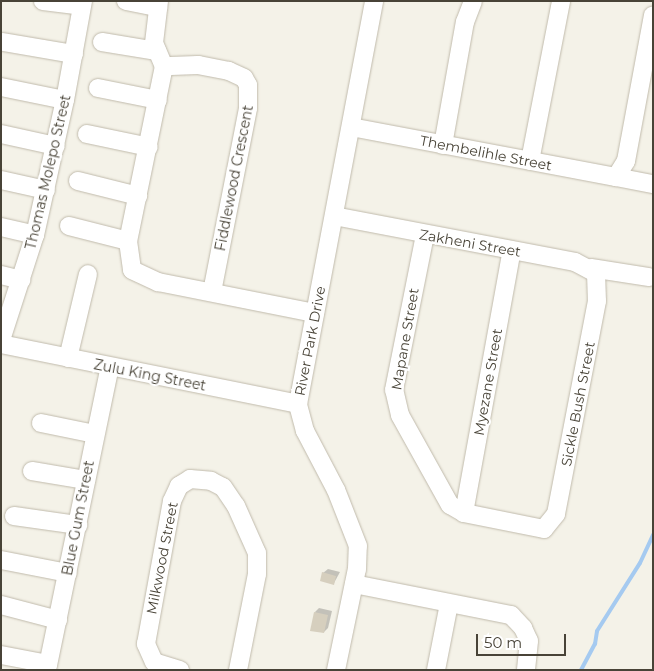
<!DOCTYPE html>
<style>
body{margin:0}
#map{position:relative;width:654px;height:671px;overflow:hidden;background:#f4f2e8;font-family:Montserrat,sans-serif}
div>[style]{position:absolute}
[style*='--x']{left:calc(var(--x)*1px);top:calc(var(--y)*1px);width:calc(var(--w)*1px);rotate:calc(var(--a)*1deg)}
.shadow>*{inset:0;background:#0003}
.stream>*{height:4px;margin:-2px;padding:0 2px;transform-origin:2px;border-radius:2px;background:#a5caf0}
.building>*{inset:0;background:#d6cfbe}
.roads{filter:drop-shadow(0 0 1px #c0baab) drop-shadow(0 0 1px #c0baab)}
.minor>*{height:18px;margin:-9px;padding:0 9px;transform-origin:9px;border-radius:9px;background:#fff}
span{translate:-50% -50%;white-space:nowrap;text-align:center;line-height:1.15;-webkit-text-stroke:4.5px #fff;paint-order:stroke}
.street-label{font-size:14px;color:#484337}
.frame{position:absolute;inset:0;border:2px solid #484337;pointer-events:none}
.scale{position:absolute;left:476px;top:634px;width:90px;height:22px;box-sizing:border-box;border:2px solid #484337;border-top:0;padding-left:6px;font-size:15px;line-height:18px;white-space:nowrap;color:#484337;-webkit-text-stroke:4px #fff;paint-order:stroke}
</style>
<div id="map">
<div class="shadow">
<i style="clip-path:polygon(328px 569px,340px 572px,334px 583px,323px 573px)"></i>
<i style="clip-path:polygon(319px 608px,332px 611px,328px 628px,324px 632px,315px 612px)"></i>
</div>
<div class="stream">
<i style="--x:581;--y:670;--w:30;--a:-62"></i>
<i style="--x:595;--y:644;--w:13;--a:-81"></i>
<i style="--x:597;--y:631;--w:80;--a:-57.7"></i>
<i style="--x:640;--y:563;--w:31;--a:-65"></i>
</div>
<div class="building">
<i style="clip-path:polygon(322px 572px,336px 576px,334px 585px,320px 581px)"></i>
<i style="clip-path:polygon(314px 612px,328px 615px,324px 633px,310px 631px)"></i>
</div>
<div class="roads">
<div class="minor">
<i style="--x:43;--y:1;--w:39;--a:7"></i>
<i style="--x:126;--y:1;--w:33;--a:11"></i>
<i style="--x:159;--y:1;--w:42;--a:96.8"></i>
<i style="--x:154;--y:43;--w:25;--a:67"></i>
<i style="--x:3;--y:42;--w:72;--a:9.6"></i>
<i style="--x:102;--y:42;--w:56;--a:9.3"></i>
<i style="--x:1;--y:87;--w:65;--a:11.5"></i>
<i style="--x:98;--y:88;--w:61;--a:11.3"></i>
<i style="--x:351;--y:127;--w:270;--a:10.7"></i>
<i style="--x:616;--y:177;--w:19;--a:-58"></i>
<i style="--x:626;--y:161;--w:148;--a:-79.5"></i>
<i style="--x:1;--y:134;--w:56;--a:12.3"></i>
<i style="--x:87;--y:134;--w:63;--a:11.8"></i>
<i style="--x:443;--y:145;--w:125;--a:-79.9"></i>
<i style="--x:465;--y:22;--w:22;--a:-69"></i>
<i style="--x:530;--y:161;--w:163;--a:-79"></i>
<i style="--x:616;--y:177;--w:38;--a:11"></i>
<i style="--x:1;--y:180;--w:46;--a:12.5"></i>
<i style="--x:78;--y:181;--w:62;--a:14"></i>
<i style="--x:334;--y:216;--w:245;--a:10.8"></i>
<i style="--x:575;--y:262;--w:24;--a:28"></i>
<i style="--x:596;--y:273;--w:28;--a:88"></i>
<i style="--x:597;--y:301;--w:217;--a:100.9"></i>
<i style="--x:556;--y:514;--w:19;--a:129"></i>
<i style="--x:544;--y:529;--w:82;--a:-168.7"></i>
<i style="--x:464;--y:513;--w:16;--a:-150"></i>
<i style="--x:450;--y:505;--w:103;--a:-119.1"></i>
<i style="--x:400;--y:415;--w:26;--a:-103"></i>
<i style="--x:394;--y:390;--w:158;--a:-78.7"></i>
<i style="--x:69;--y:226;--w:61;--a:14.3"></i>
<i style="--x:1;--y:227;--w:35;--a:13"></i>
<i style="--x:591;--y:268;--w:59;--a:8.8"></i>
<i style="--x:1;--y:275;--w:21;--a:14"></i>
<i style="--x:212;--y:292;--w:187;--a:-78.9"></i>
<i style="--x:248;--y:108;--w:23;--a:-90"></i>
<i style="--x:248;--y:85;--w:8;--a:-120"></i>
<i style="--x:244;--y:78;--w:17;--a:-155"></i>
<i style="--x:229;--y:71;--w:32;--a:-169"></i>
<i style="--x:198;--y:65;--w:34;--a:178"></i>
<i style="--x:164;--y:66;--w:179;--a:101.6"></i>
<i style="--x:128;--y:241;--w:29;--a:82"></i>
<i style="--x:132;--y:270;--w:29;--a:25"></i>
<i style="--x:158;--y:282;--w:160;--a:11.2"></i>
<i style="--x:1;--y:340;--w:110;--a:-72.1"></i>
<i style="--x:35;--y:235;--w:138;--a:-77.5"></i>
<i style="--x:65;--y:100;--w:101;--a:-79.7"></i>
<i style="--x:1;--y:344;--w:303;--a:11.4"></i>
<i style="--x:68;--y:358;--w:86;--a:-76.6"></i>
<i style="--x:41;--y:423;--w:55;--a:11.5"></i>
<i style="--x:32;--y:471;--w:55;--a:9.5"></i>
<i style="--x:464;--y:513;--w:267;--a:-79.7"></i>
<i style="--x:14;--y:516;--w:65;--a:8"></i>
<i style="--x:1;--y:560;--w:68;--a:11"></i>
<i style="--x:354;--y:584;--w:160;--a:11.2"></i>
<i style="--x:511;--y:615;--w:18;--a:47"></i>
<i style="--x:523;--y:628;--w:14;--a:65"></i>
<i style="--x:529;--y:641;--w:29;--a:96"></i>
<i style="--x:1;--y:605;--w:59;--a:14.7"></i>
<i style="--x:1;--y:655;--w:48;--a:10.8"></i>
<i style="--x:47;--y:670;--w:309;--a:-78.3"></i>
<i style="--x:180;--y:670;--w:27;--a:-163"></i>
<i style="--x:154;--y:662;--w:20;--a:-114"></i>
<i style="--x:146;--y:644;--w:145;--a:-79.7"></i>
<i style="--x:172;--y:501;--w:17;--a:-65"></i>
<i style="--x:179;--y:486;--w:13;--a:-32"></i>
<i style="--x:190;--y:479;--w:21;--a:5"></i>
<i style="--x:211;--y:481;--w:13;--a:27"></i>
<i style="--x:223;--y:487;--w:23;--a:56"></i>
<i style="--x:236;--y:506;--w:51;--a:65.9"></i>
<i style="--x:257;--y:553;--w:21;--a:90"></i>
<i style="--x:257;--y:574;--w:98;--a:101.2"></i>
<i style="--x:336;--y:670;--w:103;--a:-78.3"></i>
<i style="--x:357;--y:569;--w:23;--a:-88"></i>
<i style="--x:358;--y:546;--w:60;--a:-111.4"></i>
<i style="--x:336;--y:490;--w:67;--a:-117.7"></i>
<i style="--x:305;--y:431;--w:28;--a:-105"></i>
<i style="--x:298;--y:404;--w:410;--a:-79.3"></i>
<i style="--x:436;--y:670;--w:67;--a:-78.9"></i>
</div>
</div>
<div class="street-label">
<span style="left:486px;top:153px;rotate:11deg">Thembelihle Street</span>
<span style="left:48px;top:172px;rotate:-77deg">Thomas Molepo Street</span>
<span style="left:234px;top:178px;rotate:-79deg">Fiddlewood Crescent</span>
<span style="left:470px;top:243px;rotate:10deg">Zakheni Street</span>
<span style="left:405px;top:339px;rotate:-80deg">Mapane Street</span>
<span style="left:310px;top:341px;rotate:-79deg">River Park Drive</span>
<span style="left:150px;top:375px;rotate:11deg">Zulu King Street</span>
<span style="left:488px;top:382px;rotate:-80deg">Myezane Street</span>
<span style="left:578px;top:404px;rotate:-79deg">Sickle Bush Street</span>
<span style="left:78px;top:518px;rotate:-79deg">Blue Gum Street</span>
<span style="left:162px;top:558px;rotate:-79deg">Milkwood Street</span>
</div>
<div class="frame"></div>
<div class="scale">50 m</div>
</div>
